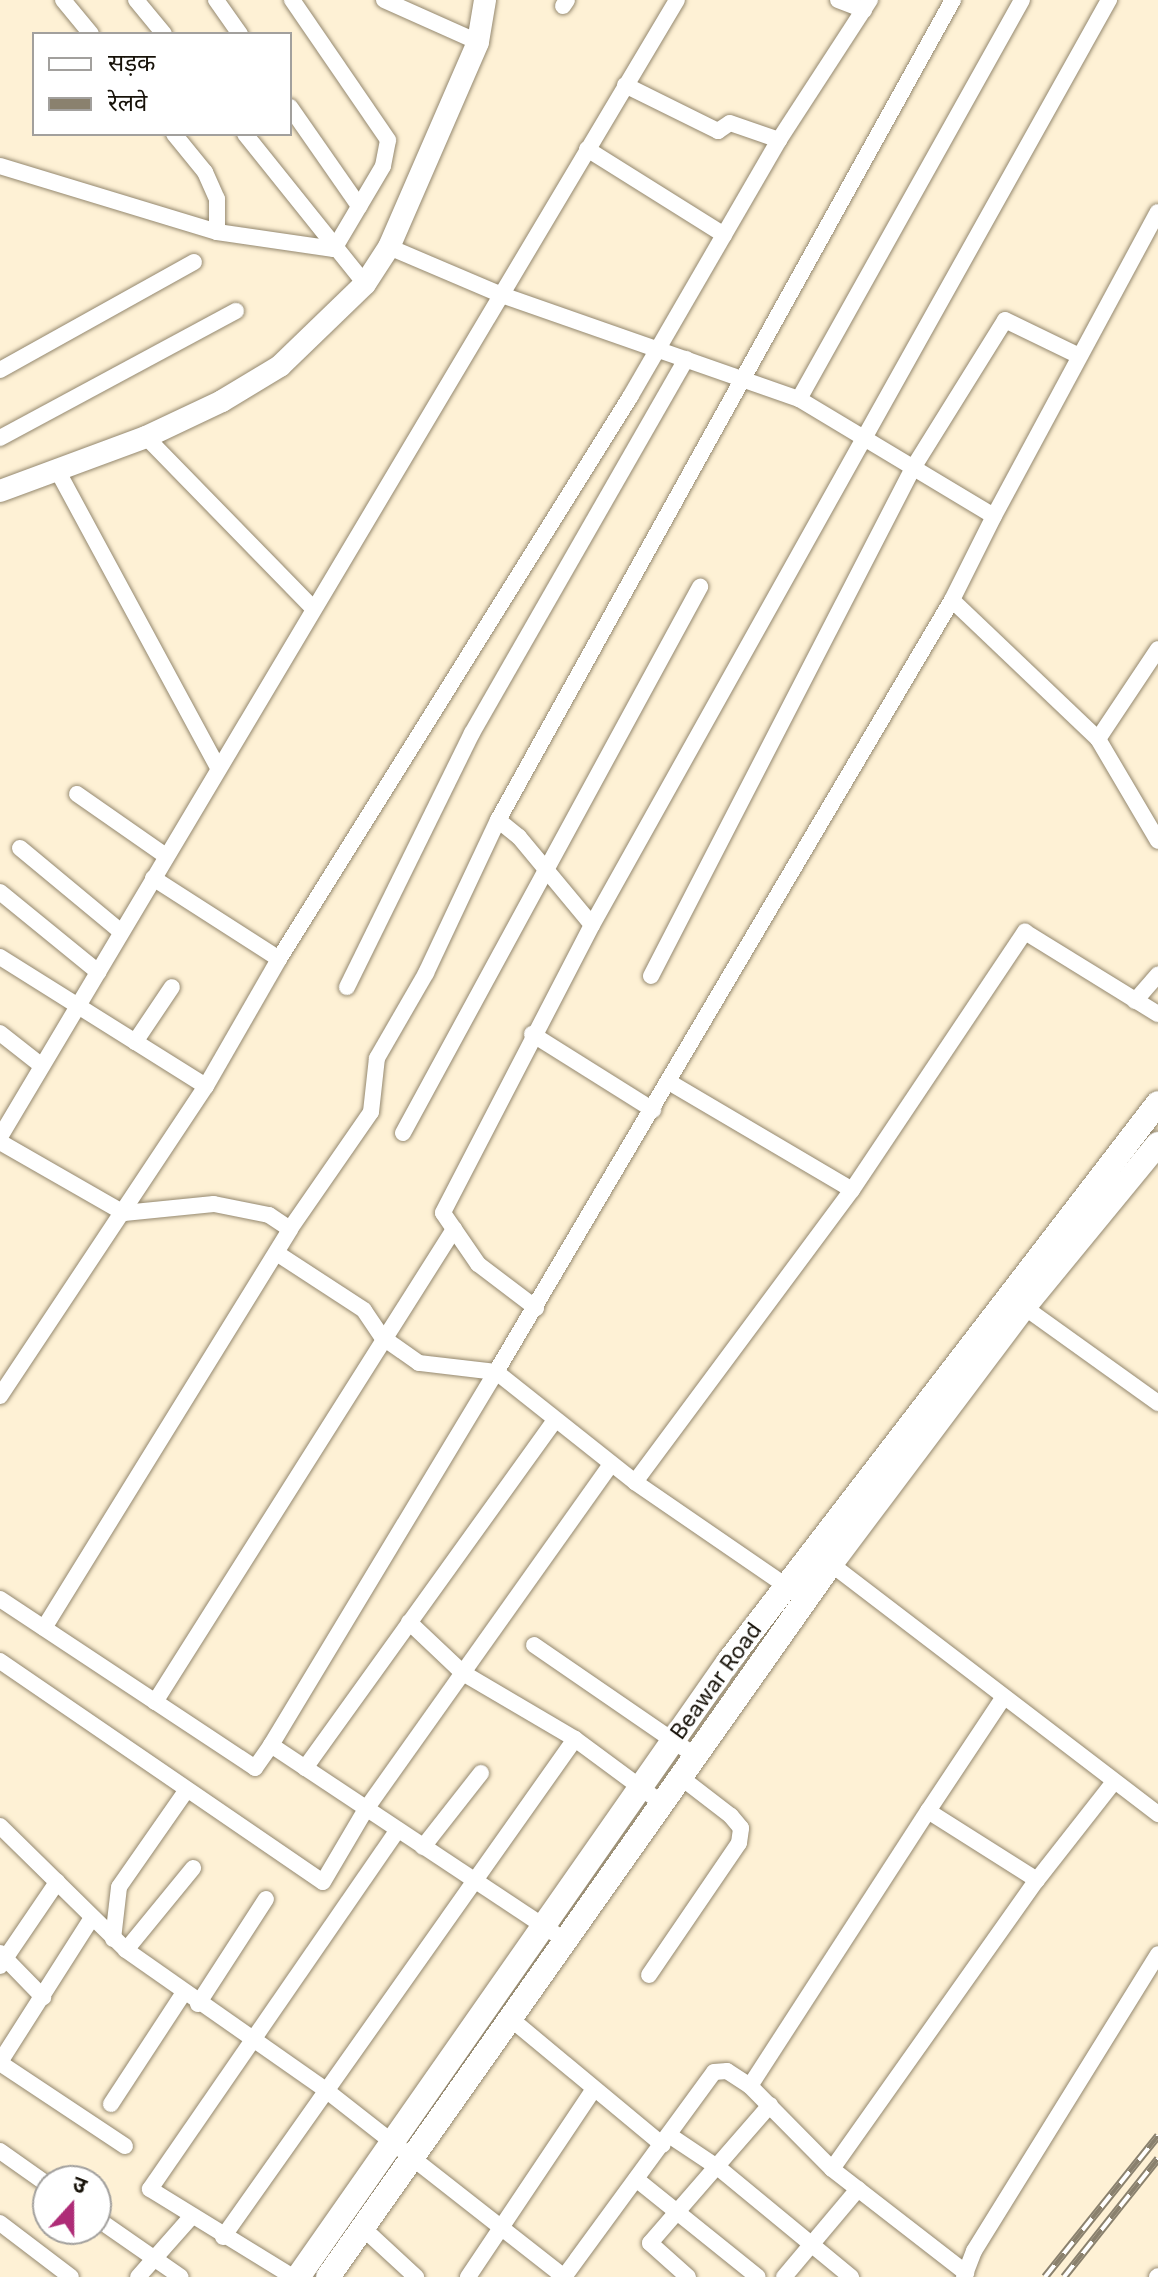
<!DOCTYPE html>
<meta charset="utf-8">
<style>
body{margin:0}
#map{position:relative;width:1158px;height:2277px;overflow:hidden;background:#fef1d5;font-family:Inter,"Noto Sans Devanagari",sans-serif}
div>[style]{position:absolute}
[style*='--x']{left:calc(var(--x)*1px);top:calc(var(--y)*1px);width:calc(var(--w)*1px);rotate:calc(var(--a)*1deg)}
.roads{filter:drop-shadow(0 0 2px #94886f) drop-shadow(0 0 2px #94886f)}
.street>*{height:16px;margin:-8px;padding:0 8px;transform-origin:8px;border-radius:8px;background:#fff}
.secondary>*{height:22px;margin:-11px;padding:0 11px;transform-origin:11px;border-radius:11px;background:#fff}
.primary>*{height:24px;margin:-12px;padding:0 12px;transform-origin:12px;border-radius:12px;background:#fff}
.rail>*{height:8px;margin-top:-4px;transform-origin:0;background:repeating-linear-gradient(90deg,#fff 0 15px,#8a816e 0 30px);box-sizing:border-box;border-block:2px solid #8a816e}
span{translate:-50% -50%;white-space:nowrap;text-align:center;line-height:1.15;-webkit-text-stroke:7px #fff;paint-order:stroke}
.street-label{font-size:22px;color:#171209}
.legend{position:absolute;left:32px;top:32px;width:260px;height:104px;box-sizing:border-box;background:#fff;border:2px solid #a2a09d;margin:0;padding:10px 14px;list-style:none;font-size:24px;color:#171209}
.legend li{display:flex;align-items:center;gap:16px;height:40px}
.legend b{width:40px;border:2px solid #a2a09d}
.north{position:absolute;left:32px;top:2165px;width:80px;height:80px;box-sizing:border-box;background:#fff;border:2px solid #a2a09d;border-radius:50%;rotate:21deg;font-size:22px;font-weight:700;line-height:32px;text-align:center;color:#171209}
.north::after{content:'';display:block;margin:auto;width:28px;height:36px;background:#ae2c77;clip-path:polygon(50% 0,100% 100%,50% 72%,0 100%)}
</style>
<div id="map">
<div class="roads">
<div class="street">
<i style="--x:63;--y:0;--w:44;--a:50.5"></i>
<i style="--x:136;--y:0;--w:44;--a:50.5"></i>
<i style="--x:216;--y:0;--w:42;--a:54.8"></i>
<i style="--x:384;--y:0;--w:103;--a:24.1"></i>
<i style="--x:838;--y:0;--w:28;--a:21"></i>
<i style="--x:563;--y:6;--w:7;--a:-56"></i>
<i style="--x:625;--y:85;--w:104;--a:26.3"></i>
<i style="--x:718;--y:131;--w:14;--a:-34"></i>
<i style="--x:730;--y:123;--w:52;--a:19.1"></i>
<i style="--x:290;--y:107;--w:121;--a:55.1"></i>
<i style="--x:174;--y:134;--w:49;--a:50.8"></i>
<i style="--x:205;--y:172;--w:30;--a:66"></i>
<i style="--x:217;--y:199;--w:33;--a:90"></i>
<i style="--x:245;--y:134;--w:192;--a:51.3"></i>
<i style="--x:587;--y:149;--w:162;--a:32.1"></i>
<i style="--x:0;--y:166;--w:227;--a:16.9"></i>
<i style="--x:217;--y:232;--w:118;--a:8.3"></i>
<i style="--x:334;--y:249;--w:96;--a:-59.4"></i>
<i style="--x:383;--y:166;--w:26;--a:-79"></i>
<i style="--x:388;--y:140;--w:170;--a:-124.4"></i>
<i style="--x:389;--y:247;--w:120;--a:23.1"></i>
<i style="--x:499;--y:294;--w:318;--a:19.3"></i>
<i style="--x:799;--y:399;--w:227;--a:31"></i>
<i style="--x:994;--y:516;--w:94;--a:116.6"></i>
<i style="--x:952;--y:600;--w:202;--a:43.6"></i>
<i style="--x:1098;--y:739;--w:118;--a:59.5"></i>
<i style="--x:0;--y:370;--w:222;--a:-29.1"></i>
<i style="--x:799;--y:399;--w:457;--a:-60.8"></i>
<i style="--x:146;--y:437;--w:239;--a:45.7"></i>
<i style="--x:0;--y:438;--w:268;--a:-28.3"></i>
<i style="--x:56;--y:468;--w:341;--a:61.6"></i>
<i style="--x:994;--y:516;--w:345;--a:-61.7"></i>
<i style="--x:1098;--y:739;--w:108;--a:-56.3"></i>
<i style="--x:77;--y:794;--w:108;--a:34.9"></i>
<i style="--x:498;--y:820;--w:27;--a:39"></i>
<i style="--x:519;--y:837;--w:114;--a:50.3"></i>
<i style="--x:592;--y:925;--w:324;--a:117.4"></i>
<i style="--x:443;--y:1213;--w:62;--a:55.5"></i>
<i style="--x:478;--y:1264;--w:73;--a:37.2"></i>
<i style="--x:20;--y:848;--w:131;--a:39.7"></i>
<i style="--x:153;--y:878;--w:150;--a:32.7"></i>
<i style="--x:0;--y:892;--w:127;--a:39.2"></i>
<i style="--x:592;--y:925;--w:1060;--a:-60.8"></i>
<i style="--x:0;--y:957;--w:243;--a:32.1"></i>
<i style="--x:651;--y:976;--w:572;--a:-62.72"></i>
<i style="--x:913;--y:468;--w:174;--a:-58.1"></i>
<i style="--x:1005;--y:320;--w:82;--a:25.9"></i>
<i style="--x:347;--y:987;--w:283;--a:-63.8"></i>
<i style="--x:472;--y:733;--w:431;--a:-60.2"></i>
<i style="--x:1135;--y:1001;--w:35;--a:-49"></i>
<i style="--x:0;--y:1033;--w:53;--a:38.2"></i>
<i style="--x:532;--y:1034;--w:143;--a:32.1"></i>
<i style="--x:135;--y:1042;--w:66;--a:-56.1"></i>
<i style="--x:669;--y:1082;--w:212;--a:30.5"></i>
<i style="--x:403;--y:1133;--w:622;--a:-61.46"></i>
<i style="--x:0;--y:1137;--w:1323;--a:-59.23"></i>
<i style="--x:0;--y:1142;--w:143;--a:29.8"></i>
<i style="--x:124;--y:1213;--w:90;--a:-5.7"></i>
<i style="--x:214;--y:1204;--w:56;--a:11.3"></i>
<i style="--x:269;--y:1215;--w:25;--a:34"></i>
<i style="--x:1024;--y:1307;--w:165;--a:35.6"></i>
<i style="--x:0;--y:1396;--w:372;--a:-56.4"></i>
<i style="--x:206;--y:1086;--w:146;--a:-60.1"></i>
<i style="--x:279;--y:959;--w:663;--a:-58.01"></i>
<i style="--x:630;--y:397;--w:297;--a:-59.9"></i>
<i style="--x:779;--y:140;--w:167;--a:-57"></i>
<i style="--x:635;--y:1482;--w:364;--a:-53.4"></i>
<i style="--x:852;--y:1190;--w:311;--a:-56.2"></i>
<i style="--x:1025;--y:932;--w:156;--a:31.7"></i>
<i style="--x:831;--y:1564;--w:412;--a:37.4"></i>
<i style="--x:792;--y:1590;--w:191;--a:-145.5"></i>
<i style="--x:635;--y:1482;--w:177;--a:-141.6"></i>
<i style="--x:496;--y:1372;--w:897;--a:-59.43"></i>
<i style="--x:0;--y:1599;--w:306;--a:33.5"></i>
<i style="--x:255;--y:1768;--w:28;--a:-55"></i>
<i style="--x:271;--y:1745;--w:356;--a:33.6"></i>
<i style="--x:409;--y:1622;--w:74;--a:43.4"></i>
<i style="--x:463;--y:1673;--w:130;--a:30.5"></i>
<i style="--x:575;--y:1739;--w:106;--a:36.5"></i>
<i style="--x:44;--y:1628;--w:469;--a:-58.3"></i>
<i style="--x:290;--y:1229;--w:142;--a:-55.3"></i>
<i style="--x:371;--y:1112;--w:54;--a:-83.7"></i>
<i style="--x:377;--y:1058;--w:98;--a:-60"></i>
<i style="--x:426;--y:973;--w:169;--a:-64.8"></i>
<i style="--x:498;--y:820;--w:938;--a:-60.98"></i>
<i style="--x:534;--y:1645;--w:194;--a:34.5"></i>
<i style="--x:0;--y:1661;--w:391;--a:34.4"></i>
<i style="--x:323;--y:1882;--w:85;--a:-59.5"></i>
<i style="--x:366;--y:1809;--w:423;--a:-54.6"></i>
<i style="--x:155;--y:1702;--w:560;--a:-57.7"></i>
<i style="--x:271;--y:1745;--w:436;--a:-58.9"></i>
<i style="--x:496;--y:1372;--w:78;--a:-173.3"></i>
<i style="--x:419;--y:1363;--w:45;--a:-144.9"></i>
<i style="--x:382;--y:1337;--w:32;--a:-124"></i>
<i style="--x:364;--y:1310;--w:103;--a:-146.9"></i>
<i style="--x:305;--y:1768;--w:427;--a:-54.3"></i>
<i style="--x:928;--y:1811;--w:136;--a:-56.4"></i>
<i style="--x:0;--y:1826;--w:177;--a:44.5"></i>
<i style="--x:126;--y:1950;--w:246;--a:35"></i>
<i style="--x:327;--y:2091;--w:301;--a:38.1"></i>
<i style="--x:564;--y:2277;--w:254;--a:-53.8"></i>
<i style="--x:714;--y:2072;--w:13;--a:-4"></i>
<i style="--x:727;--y:2071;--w:27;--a:33"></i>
<i style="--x:750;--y:2086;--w:117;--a:45.3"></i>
<i style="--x:832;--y:2169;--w:170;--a:37.8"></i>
<i style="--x:423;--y:1847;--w:94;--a:-51.9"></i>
<i style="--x:113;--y:1939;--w:52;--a:-83.4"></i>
<i style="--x:119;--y:1887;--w:117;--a:-55.1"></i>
<i style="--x:126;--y:1950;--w:106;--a:-50.7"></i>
<i style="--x:0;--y:1953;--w:62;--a:45.7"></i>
<i style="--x:0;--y:1966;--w:102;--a:-55.8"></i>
<i style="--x:649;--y:1975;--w:160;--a:-55.7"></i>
<i style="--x:739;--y:1843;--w:15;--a:-82"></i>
<i style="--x:741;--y:1828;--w:16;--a:-130"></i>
<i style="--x:731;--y:1816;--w:66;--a:-142.4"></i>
<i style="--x:198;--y:2004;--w:125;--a:-57.1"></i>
<i style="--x:511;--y:2019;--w:197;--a:39.7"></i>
<i style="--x:0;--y:2062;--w:169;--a:-57.5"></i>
<i style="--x:0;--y:2063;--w:150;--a:33.6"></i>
<i style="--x:750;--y:2086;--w:328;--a:-57.1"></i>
<i style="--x:928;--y:1811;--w:129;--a:32.3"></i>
<i style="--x:111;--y:2104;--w:131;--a:-56.8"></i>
<i style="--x:669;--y:2135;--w:61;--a:33.7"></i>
<i style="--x:720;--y:2169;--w:170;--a:39.5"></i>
<i style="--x:0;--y:2151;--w:59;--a:35.3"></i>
<i style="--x:832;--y:2169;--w:354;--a:-54.7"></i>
<i style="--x:1037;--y:1880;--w:123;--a:-51.9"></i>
<i style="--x:636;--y:2179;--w:156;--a:38.8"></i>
<i style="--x:96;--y:2218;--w:103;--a:34.8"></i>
<i style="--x:0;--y:2223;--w:89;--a:37.3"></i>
<i style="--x:364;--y:2229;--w:71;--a:42.7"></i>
<i style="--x:223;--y:2237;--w:610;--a:-54.75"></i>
<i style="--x:138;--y:2277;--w:80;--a:-48.5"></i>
<i style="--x:293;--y:2277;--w:168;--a:-148.4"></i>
<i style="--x:150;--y:2189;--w:436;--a:-55.4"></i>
<i style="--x:468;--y:2277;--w:226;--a:-56.2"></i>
<i style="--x:688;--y:2277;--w:51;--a:-138.2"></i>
<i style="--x:650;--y:2243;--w:183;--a:-49"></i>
<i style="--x:784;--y:2277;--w:115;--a:-49.9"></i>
<i style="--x:964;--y:2277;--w:28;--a:-69"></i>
<i style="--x:974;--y:2251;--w:349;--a:-58.2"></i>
<i style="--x:1157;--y:2277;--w:1;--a:-45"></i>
</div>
<div class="secondary">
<i style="--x:0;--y:491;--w:156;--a:-20.3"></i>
<i style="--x:146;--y:437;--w:84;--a:-25.3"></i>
<i style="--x:222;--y:401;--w:68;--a:-31.1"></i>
<i style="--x:280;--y:366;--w:118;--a:-44"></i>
<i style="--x:365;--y:284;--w:44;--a:-57"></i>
<i style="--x:389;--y:247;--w:223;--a:-66.5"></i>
<i style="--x:478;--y:42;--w:43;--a:-80.5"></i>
</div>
<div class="primary">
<i style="--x:298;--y:2277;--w:750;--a:-55.04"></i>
<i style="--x:728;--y:1662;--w:705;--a:-52.43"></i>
<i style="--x:328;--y:2277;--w:873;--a:-54.8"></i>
<i style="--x:831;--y:1564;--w:321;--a:-53.1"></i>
<i style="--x:1024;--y:1307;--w:211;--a:-50.6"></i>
</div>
</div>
<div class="rail">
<i style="--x:1045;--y:2277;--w:181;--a:-51.3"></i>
<i style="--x:1064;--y:2277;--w:151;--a:-51.5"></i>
</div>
<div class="street-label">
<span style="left:716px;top:1681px;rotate:-54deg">Beawar Road</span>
</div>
<ul class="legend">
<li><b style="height:10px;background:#fff"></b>सड़क</li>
<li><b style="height:10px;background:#8a816e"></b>रेलवे</li>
</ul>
<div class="north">उ</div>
</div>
